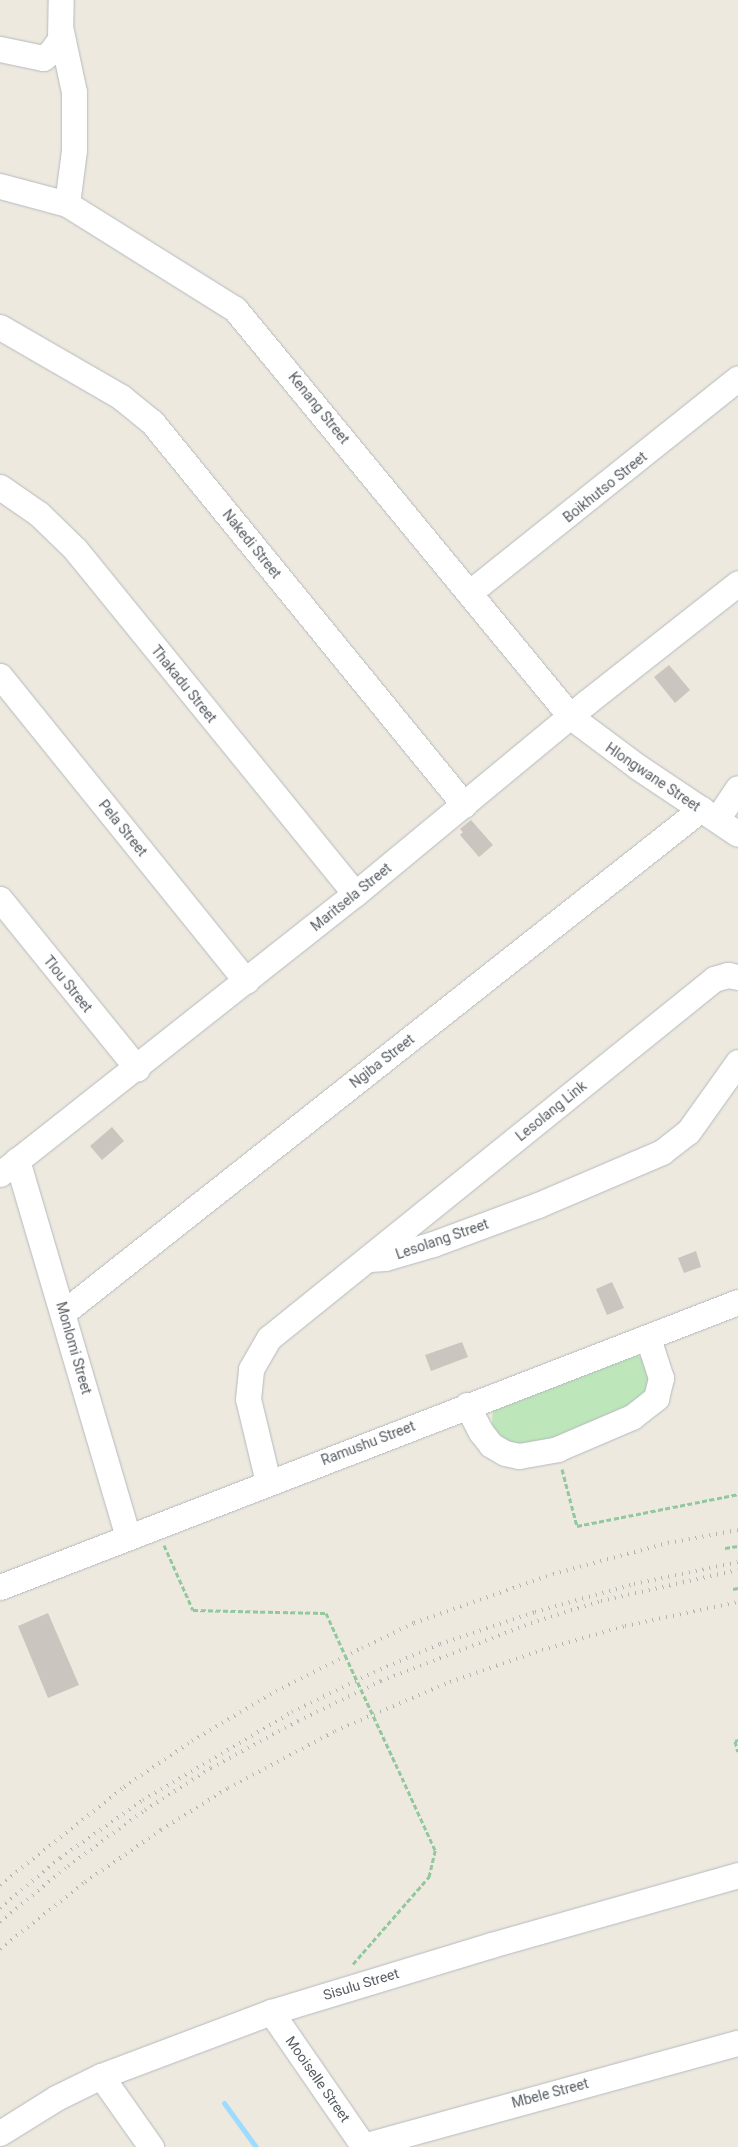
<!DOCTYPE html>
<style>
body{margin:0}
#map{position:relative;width:738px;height:2147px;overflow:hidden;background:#ede9df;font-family:Roboto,sans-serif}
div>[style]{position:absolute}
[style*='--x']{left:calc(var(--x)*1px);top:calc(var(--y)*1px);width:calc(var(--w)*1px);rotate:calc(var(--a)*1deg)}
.green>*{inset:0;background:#bde6ba}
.stream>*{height:5px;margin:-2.5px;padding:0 2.5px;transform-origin:2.5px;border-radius:2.5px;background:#9ddcff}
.building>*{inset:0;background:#cac5bf}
.path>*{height:3px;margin-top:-1.5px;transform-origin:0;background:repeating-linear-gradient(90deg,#92c89d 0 5px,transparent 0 7.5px)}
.roads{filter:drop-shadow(0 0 1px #b5b9bd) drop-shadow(0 0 1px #b5b9bd)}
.minor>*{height:25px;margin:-12.5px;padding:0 12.5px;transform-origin:12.5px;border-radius:12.5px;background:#fff}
.rail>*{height:4px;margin-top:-2px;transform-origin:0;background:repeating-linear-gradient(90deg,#b2b3b3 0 1px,transparent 0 7px)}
.path-bridge>*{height:3px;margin-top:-1.5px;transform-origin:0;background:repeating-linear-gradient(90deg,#92c89d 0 5px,transparent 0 7.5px)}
span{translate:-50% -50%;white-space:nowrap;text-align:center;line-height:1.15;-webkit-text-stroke:4px #fff;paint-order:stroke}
.street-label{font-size:14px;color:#585d62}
</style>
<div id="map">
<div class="green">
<i style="clip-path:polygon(634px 1353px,649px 1363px,653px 1378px,646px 1398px,525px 1450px,501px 1445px,492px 1424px,493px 1407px)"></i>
</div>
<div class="stream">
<i style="--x:224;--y:2103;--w:54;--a:54"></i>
</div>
<div class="building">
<i style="clip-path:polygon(669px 665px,690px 690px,675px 703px,654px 677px)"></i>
<i style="clip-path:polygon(471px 820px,493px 845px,479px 857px,460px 835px,463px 832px,460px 829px)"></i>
<i style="clip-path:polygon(112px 1127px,124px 1141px,102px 1160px,90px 1146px)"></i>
<i style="clip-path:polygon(696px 1251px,701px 1267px,684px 1273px,678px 1258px)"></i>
<i style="clip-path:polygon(612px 1282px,624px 1308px,607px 1315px,596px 1289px)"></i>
<i style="clip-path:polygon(462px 1342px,468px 1357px,431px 1371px,425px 1355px)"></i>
<i style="clip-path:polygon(48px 1613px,79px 1685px,48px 1698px,18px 1626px)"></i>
</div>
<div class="path">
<i style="--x:562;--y:1469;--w:59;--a:75.3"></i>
<i style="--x:577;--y:1526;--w:164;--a:-11.2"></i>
<i style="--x:164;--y:1545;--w:71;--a:66"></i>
<i style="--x:193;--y:1610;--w:133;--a:1.3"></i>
<i style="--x:326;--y:1613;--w:46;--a:65.7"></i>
<i style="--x:725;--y:1548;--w:13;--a:-9"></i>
<i style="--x:733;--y:1589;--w:5;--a:-11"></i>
<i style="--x:738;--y:1740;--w:3;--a:162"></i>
<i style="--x:735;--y:1741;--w:11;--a:75"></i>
<i style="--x:353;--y:1964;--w:116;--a:-48.9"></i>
<i style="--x:429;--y:1877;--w:28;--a:-77"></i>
<i style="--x:435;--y:1850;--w:77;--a:-114.6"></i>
</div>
<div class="roads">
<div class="minor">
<i style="--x:61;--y:31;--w:62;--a:78"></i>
<i style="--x:74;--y:92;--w:58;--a:90"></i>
<i style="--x:74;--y:150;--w:54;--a:97.4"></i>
<i style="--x:0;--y:49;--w:44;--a:11.8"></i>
<i style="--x:43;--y:58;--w:10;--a:-37"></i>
<i style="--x:51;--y:52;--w:16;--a:-55"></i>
<i style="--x:60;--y:39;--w:39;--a:-89"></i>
<i style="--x:0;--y:186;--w:69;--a:15"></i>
<i style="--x:67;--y:204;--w:198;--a:32"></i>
<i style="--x:235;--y:309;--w:529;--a:50.53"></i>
<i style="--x:571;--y:717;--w:84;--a:36.7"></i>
<i style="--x:638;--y:767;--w:120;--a:33.8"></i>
<i style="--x:0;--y:327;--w:140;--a:30"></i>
<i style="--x:121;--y:397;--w:40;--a:39"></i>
<i style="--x:152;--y:422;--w:494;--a:50.8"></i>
<i style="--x:0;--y:487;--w:47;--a:34.7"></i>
<i style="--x:39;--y:514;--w:50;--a:44.2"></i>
<i style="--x:75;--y:549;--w:444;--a:50.9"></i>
<i style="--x:469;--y:593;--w:344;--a:-38.6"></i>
<i style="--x:0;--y:676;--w:392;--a:51.1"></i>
<i style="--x:717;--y:819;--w:37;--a:-56"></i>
<i style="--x:0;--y:899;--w:218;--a:51"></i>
<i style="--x:17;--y:1160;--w:392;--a:73.6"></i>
<i style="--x:0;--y:1174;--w:452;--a:-38.3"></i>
<i style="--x:355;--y:894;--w:301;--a:-39.6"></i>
<i style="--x:587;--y:702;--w:192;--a:-38.2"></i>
<i style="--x:370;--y:1259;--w:15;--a:-4"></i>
<i style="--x:385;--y:1258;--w:50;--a:-16.3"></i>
<i style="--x:433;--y:1244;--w:112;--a:-20.4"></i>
<i style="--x:538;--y:1205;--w:135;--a:-23.1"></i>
<i style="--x:662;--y:1152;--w:33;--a:-38"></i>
<i style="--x:688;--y:1132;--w:86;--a:-54.5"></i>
<i style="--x:64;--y:1312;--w:812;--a:-38.3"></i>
<i style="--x:467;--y:1405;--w:30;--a:63"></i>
<i style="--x:481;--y:1432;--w:16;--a:52"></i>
<i style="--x:491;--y:1445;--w:16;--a:30"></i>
<i style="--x:505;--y:1453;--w:14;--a:12"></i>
<i style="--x:519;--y:1456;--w:39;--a:-10"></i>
<i style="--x:557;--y:1449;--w:82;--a:-23.1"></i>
<i style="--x:632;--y:1417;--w:31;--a:-38"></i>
<i style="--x:656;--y:1398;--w:21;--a:-76"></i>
<i style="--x:661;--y:1378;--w:42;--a:-108"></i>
<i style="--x:268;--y:1482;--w:85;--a:-103.5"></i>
<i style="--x:248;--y:1399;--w:30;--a:-84"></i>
<i style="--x:251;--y:1369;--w:36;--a:-60"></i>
<i style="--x:269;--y:1338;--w:572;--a:-38.89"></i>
<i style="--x:714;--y:979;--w:15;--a:-16"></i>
<i style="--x:728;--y:975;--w:10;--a:11"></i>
<i style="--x:0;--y:1587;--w:791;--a:-21.12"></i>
<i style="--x:271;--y:2012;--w:164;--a:55.4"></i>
<i style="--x:101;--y:2076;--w:87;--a:54.8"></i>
<i style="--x:0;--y:2133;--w:66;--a:-32"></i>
<i style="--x:56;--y:2098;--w:50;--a:-26.1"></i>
<i style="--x:101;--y:2076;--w:182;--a:-20.6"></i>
<i style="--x:271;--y:2012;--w:230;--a:-16.9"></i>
<i style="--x:491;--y:1945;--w:257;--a:-15.8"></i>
<i style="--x:363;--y:2146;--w:389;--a:-15.4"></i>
</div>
</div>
<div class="rail">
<i style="--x:0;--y:1885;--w:158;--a:-38.3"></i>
<i style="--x:124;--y:1787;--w:82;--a:-34.1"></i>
<i style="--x:192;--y:1741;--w:98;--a:-30.8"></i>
<i style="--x:276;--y:1691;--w:96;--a:-26.6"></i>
<i style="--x:362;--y:1648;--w:58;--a:-25.7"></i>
<i style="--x:414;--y:1623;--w:147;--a:-19.4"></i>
<i style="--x:553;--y:1574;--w:119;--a:-15.1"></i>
<i style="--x:668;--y:1543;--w:71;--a:-10.5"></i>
<i style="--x:0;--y:1908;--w:78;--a:-39.8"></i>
<i style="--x:60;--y:1858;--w:101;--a:-34.9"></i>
<i style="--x:143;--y:1800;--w:173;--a:-30.6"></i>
<i style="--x:292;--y:1712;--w:91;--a:-26"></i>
<i style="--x:374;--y:1672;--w:72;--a:-23"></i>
<i style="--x:440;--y:1644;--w:100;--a:-18.6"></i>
<i style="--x:535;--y:1612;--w:103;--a:-15.8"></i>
<i style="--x:634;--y:1584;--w:106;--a:-11.9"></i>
<i style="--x:0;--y:1922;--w:88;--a:-39.5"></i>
<i style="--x:68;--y:1866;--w:95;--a:-36"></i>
<i style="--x:145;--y:1810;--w:78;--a:-32.5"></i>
<i style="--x:211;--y:1768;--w:99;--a:-28.4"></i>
<i style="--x:298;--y:1721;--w:92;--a:-25.7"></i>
<i style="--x:381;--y:1681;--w:161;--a:-21.1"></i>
<i style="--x:531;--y:1623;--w:73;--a:-17.4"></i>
<i style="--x:601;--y:1601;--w:140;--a:-12.8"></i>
<i style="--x:0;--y:1949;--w:108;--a:-38.2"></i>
<i style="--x:85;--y:1882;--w:92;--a:-34.4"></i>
<i style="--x:161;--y:1830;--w:79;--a:-32.1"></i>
<i style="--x:228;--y:1788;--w:121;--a:-28"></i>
<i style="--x:335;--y:1731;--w:125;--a:-23.1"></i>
<i style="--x:450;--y:1682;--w:97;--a:-19.2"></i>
<i style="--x:542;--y:1650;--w:86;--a:-16.1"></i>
<i style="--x:625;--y:1626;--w:116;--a:-12"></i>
</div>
<div class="path-bridge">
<i style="--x:345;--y:1655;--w:138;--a:65.1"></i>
</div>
<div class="street-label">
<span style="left:319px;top:408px;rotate:51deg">Kenang Street</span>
<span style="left:605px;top:487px;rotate:-39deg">Boikhutso Street</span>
<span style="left:252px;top:544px;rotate:51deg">Nakedi Street</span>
<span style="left:184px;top:684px;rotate:51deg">Thakadu Street</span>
<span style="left:653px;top:777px;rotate:34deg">Hlongwane Street</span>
<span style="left:123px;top:828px;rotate:51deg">Pela Street</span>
<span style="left:351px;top:897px;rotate:-39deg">Maritsela Street</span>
<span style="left:68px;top:984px;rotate:51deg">Tlou Street</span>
<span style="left:382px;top:1061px;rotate:-38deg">Ngiba Street</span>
<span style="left:551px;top:1111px;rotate:-39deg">Lesolang Link</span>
<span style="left:442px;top:1239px;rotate:-19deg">Lesolang Street</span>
<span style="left:74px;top:1348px;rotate:74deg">Monlomi Street</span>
<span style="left:368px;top:1443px;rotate:-21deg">Ramushu Street</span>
<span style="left:361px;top:1984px;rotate:-17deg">Sisulu Street</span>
<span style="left:318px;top:2079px;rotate:55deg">Mooiselle Street</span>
<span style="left:550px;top:2093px;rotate:-15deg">Mbele Street</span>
</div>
</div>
